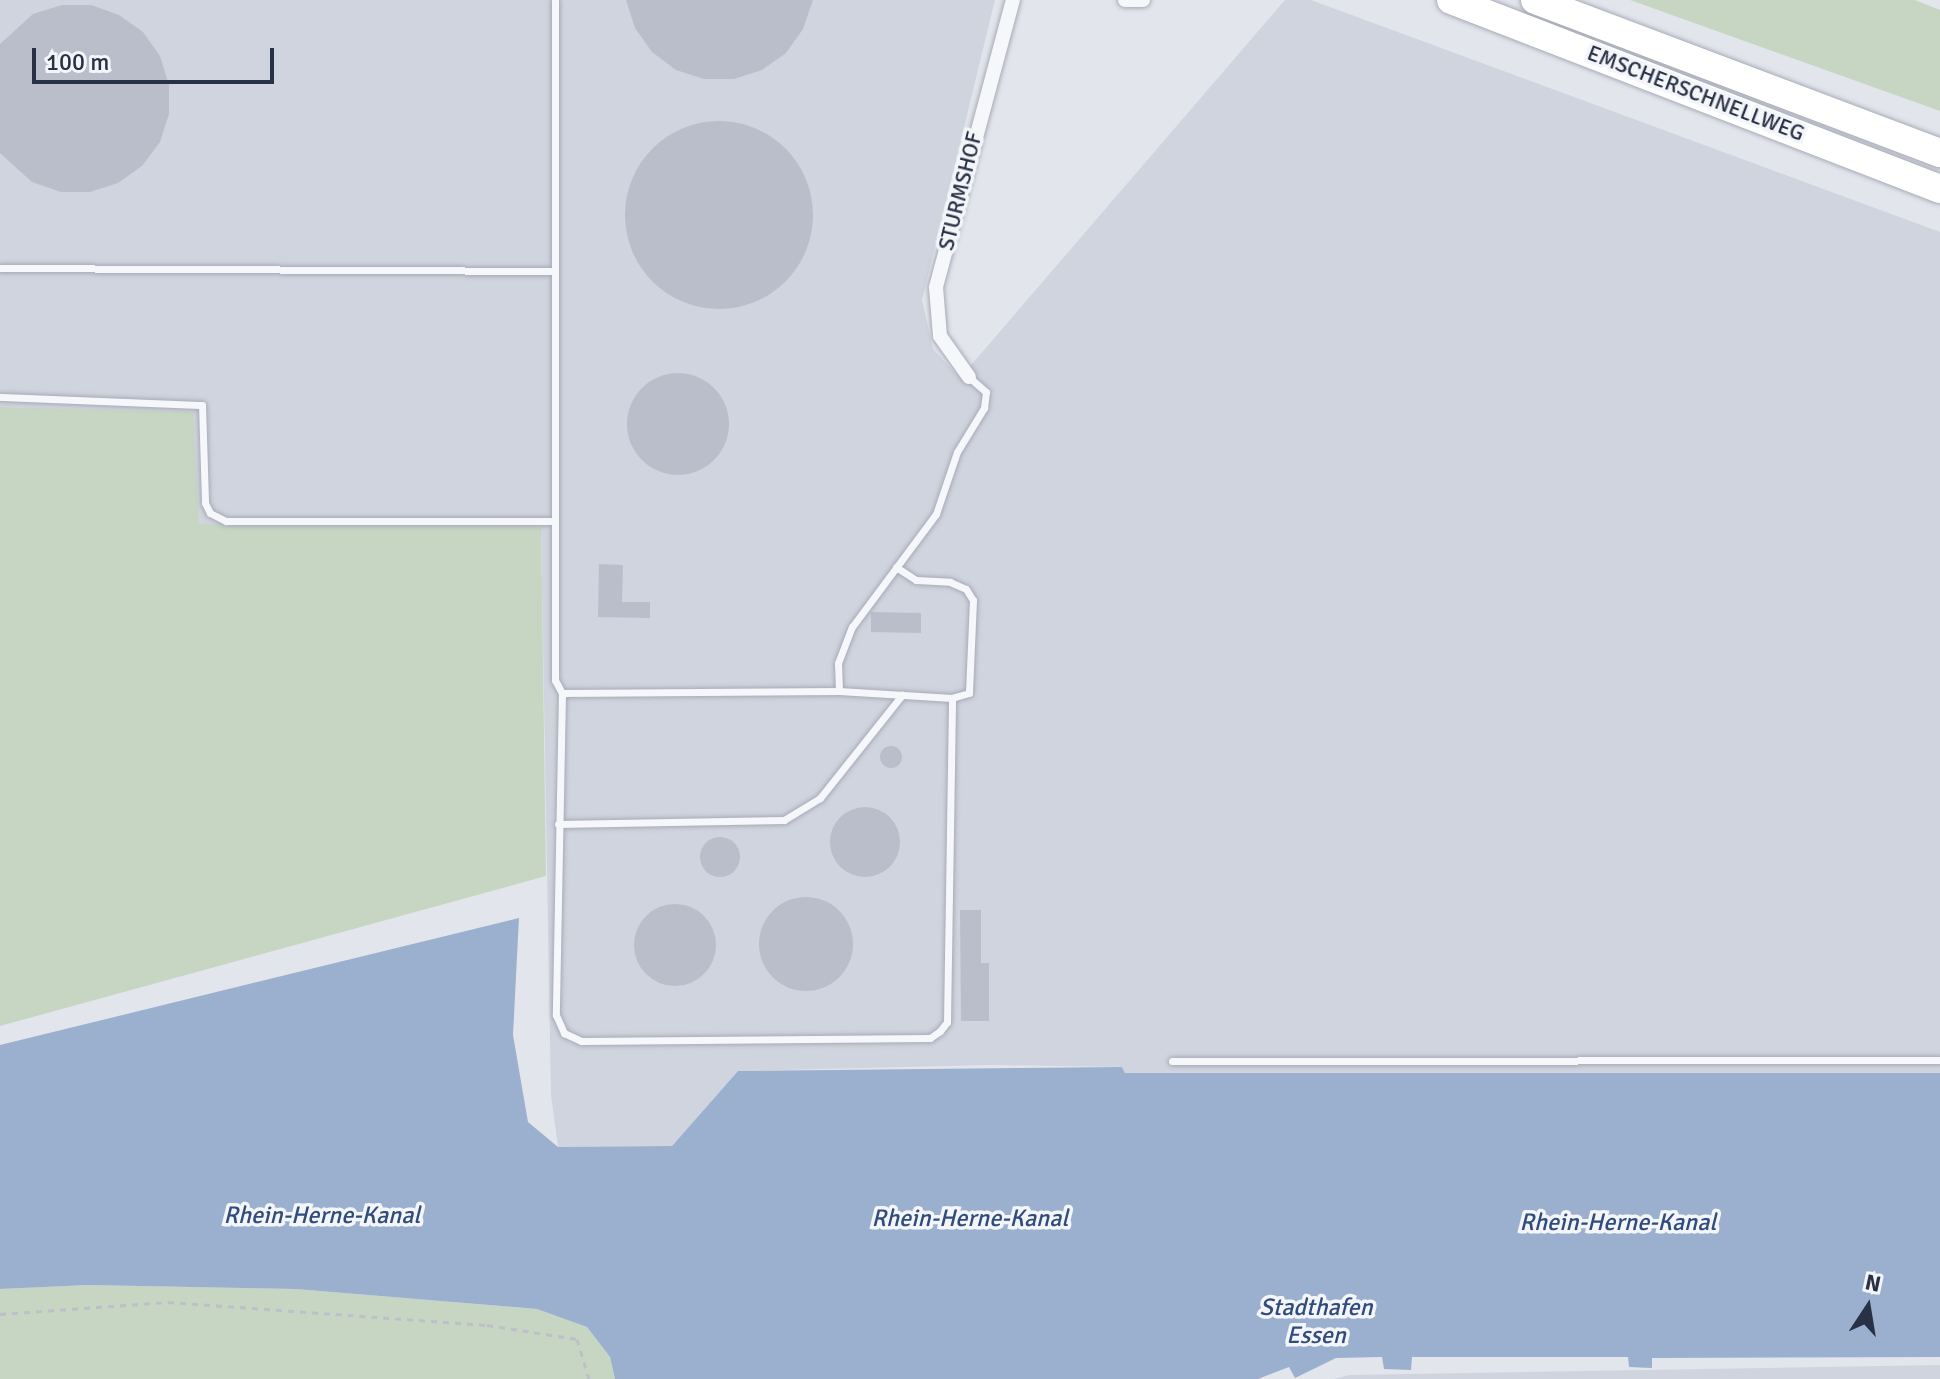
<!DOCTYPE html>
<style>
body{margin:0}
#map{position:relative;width:1940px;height:1379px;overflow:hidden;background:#e3e5ec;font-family:Signika,sans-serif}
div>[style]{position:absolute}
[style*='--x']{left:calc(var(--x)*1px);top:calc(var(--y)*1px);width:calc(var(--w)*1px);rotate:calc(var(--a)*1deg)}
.built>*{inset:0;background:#d0d4de}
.green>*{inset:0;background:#c6d6c3}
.water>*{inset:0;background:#9bb0ce}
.building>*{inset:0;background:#b9beca}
.round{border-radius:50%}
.path>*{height:3px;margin-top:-1.5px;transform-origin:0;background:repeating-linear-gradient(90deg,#bdc0c8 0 6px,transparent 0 12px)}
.roads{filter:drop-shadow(0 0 2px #a7abb7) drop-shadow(0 0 2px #a7abb7)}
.service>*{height:7px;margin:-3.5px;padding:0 3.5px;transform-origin:3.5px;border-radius:3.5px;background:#f6f7fa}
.minor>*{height:14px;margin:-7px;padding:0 7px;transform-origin:7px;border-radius:7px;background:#f6f7fa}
.motorway>*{height:28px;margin:-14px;padding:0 14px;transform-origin:14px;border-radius:14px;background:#fff}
span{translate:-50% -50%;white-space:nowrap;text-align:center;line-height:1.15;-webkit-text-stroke:7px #f3f5f9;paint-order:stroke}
.street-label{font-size:22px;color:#293146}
.water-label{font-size:24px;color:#2f4c7d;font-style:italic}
.north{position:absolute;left:1828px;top:1267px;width:80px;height:80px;-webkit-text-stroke:6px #f3f5f9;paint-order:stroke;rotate:12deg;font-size:22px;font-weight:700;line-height:32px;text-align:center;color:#293146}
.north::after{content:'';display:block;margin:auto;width:28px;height:36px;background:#293146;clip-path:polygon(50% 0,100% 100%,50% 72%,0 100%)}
.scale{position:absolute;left:32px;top:48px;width:242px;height:36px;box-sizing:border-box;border:4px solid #293146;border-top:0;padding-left:10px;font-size:24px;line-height:28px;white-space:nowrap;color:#293146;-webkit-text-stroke:6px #f3f5f9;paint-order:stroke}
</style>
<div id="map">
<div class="built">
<i style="clip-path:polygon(0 0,995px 0,922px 300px,933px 349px,960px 378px,1285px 0,1311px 0,1940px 232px,1940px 1073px,1125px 1073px,1122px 1067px,992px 1065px,738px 1071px,672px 1146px,558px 1147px,551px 1095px,541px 527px,198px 524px,192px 413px,0 407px)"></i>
<i style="clip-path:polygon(1940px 1365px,1940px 1379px,1334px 1379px,1349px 1375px)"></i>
</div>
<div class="green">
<i style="clip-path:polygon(1630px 0,1915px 0,1940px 10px,1940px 111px)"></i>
<i style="clip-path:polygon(0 407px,193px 412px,199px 524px,541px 526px,546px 876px,0 1026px)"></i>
<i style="clip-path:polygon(88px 1285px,296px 1289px,537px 1309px,587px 1327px,610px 1357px,615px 1379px,0 1379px,0 1289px)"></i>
</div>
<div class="water">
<i style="clip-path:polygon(519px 918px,513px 1035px,528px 1122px,558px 1147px,672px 1146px,738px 1071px,1122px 1067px,1125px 1073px,1940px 1073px,1940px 1357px,1652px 1358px,1652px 1368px,1629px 1367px,1628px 1357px,1412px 1357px,1411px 1370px,1384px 1369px,1382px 1357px,1336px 1358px,1295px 1378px,1289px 1367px,1258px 1379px,615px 1379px,610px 1357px,587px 1327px,537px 1309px,296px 1289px,88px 1285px,0 1289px,0 1045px)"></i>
</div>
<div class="building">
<i style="clip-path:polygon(626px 0,813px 0,803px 29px,786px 53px,762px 70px,734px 79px,704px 79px,676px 70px,652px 52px,635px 28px)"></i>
<i style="clip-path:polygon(62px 5px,91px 5px,119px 15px,143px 32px,160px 56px,169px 85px,169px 114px,160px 142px,142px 166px,118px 183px,90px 192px,61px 192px,32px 182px,0 153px,0 44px,33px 14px)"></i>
<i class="round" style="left:625px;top:121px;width:188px;height:188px"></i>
<i class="round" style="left:627px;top:373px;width:102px;height:102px"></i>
<i style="clip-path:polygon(599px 564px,623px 565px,622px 602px,650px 602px,650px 618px,598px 617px)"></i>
<i style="clip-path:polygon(871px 612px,921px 613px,921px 633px,871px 632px)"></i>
<i class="round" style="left:880px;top:746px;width:22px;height:22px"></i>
<i class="round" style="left:830px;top:807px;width:70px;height:70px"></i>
<i class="round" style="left:700px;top:837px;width:40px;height:40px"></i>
<i class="round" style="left:759px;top:897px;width:94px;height:94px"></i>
<i class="round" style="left:634px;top:904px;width:82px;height:82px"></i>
<i style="clip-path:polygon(960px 910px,981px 910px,981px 963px,989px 963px,989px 1021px,961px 1021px)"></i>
</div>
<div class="path">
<i style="--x:0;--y:1314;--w:168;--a:-4.1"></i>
<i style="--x:168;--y:1302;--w:320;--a:4.1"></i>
<i style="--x:487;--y:1325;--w:91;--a:8.8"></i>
<i style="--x:577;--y:1339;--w:42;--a:73.3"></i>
</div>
<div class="roads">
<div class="service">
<i style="--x:555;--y:0;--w:680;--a:90"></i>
<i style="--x:555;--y:680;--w:15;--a:62"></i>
<i style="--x:562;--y:693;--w:322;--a:91.1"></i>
<i style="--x:556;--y:1015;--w:20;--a:66"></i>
<i style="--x:564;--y:1033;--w:19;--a:25"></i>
<i style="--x:581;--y:1041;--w:349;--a:-0.5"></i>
<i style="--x:930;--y:1038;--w:12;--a:-35"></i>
<i style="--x:940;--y:1031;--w:11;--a:-52"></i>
<i style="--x:947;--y:1022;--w:324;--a:-89.1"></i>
<i style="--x:952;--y:698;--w:113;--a:-176.5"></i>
<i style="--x:839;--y:691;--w:277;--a:179.6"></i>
<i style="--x:0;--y:268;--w:555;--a:0.31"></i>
<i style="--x:0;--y:397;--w:202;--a:2.3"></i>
<i style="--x:202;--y:405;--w:98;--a:88.2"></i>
<i style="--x:205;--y:503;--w:11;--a:63"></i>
<i style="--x:210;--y:513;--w:18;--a:27"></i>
<i style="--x:226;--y:521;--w:329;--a:0"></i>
<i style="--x:896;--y:567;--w:24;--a:33"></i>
<i style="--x:916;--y:580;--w:34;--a:3"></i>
<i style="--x:950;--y:582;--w:17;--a:24"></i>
<i style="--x:966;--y:589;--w:13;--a:58"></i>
<i style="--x:973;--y:600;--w:93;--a:92.5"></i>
<i style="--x:969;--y:693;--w:18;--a:164"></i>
<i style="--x:839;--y:691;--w:28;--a:-92"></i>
<i style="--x:838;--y:663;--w:39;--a:-69"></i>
<i style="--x:852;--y:627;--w:141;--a:-53.4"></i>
<i style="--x:936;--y:514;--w:65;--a:-71.3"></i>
<i style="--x:957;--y:452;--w:52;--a:-58.5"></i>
<i style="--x:984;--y:408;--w:16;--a:-83"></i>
<i style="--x:986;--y:392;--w:23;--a:-139"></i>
<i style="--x:558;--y:824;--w:226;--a:-1"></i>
<i style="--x:784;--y:820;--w:42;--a:-31.4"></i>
<i style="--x:820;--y:798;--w:132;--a:-51.5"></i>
<i style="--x:1172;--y:1061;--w:768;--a:-0.07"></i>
</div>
<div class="minor">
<i style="--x:1125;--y:0;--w:18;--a:0"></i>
<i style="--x:969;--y:377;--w:50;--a:-125.3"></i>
<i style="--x:940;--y:336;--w:49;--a:-94.7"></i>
<i style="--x:936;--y:287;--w:297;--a:-75"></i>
</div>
<div class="motorway">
<i style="--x:1451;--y:0;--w:524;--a:21.13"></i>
<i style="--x:1535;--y:0;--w:433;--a:20.7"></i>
</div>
</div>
<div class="street-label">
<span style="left:1696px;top:93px;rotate:21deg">EMSCHERSCHNELLWEG</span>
<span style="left:960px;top:191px;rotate:-76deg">STURMSHOF</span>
</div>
<div class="water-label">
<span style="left:322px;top:1216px">Rhein-Herne-Kanal</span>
<span style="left:970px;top:1219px">Rhein-Herne-Kanal</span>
<span style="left:1618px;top:1223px">Rhein-Herne-Kanal</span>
<span style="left:1316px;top:1322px">Stadthafen<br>Essen</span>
</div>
<div class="north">N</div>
<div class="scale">100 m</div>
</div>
